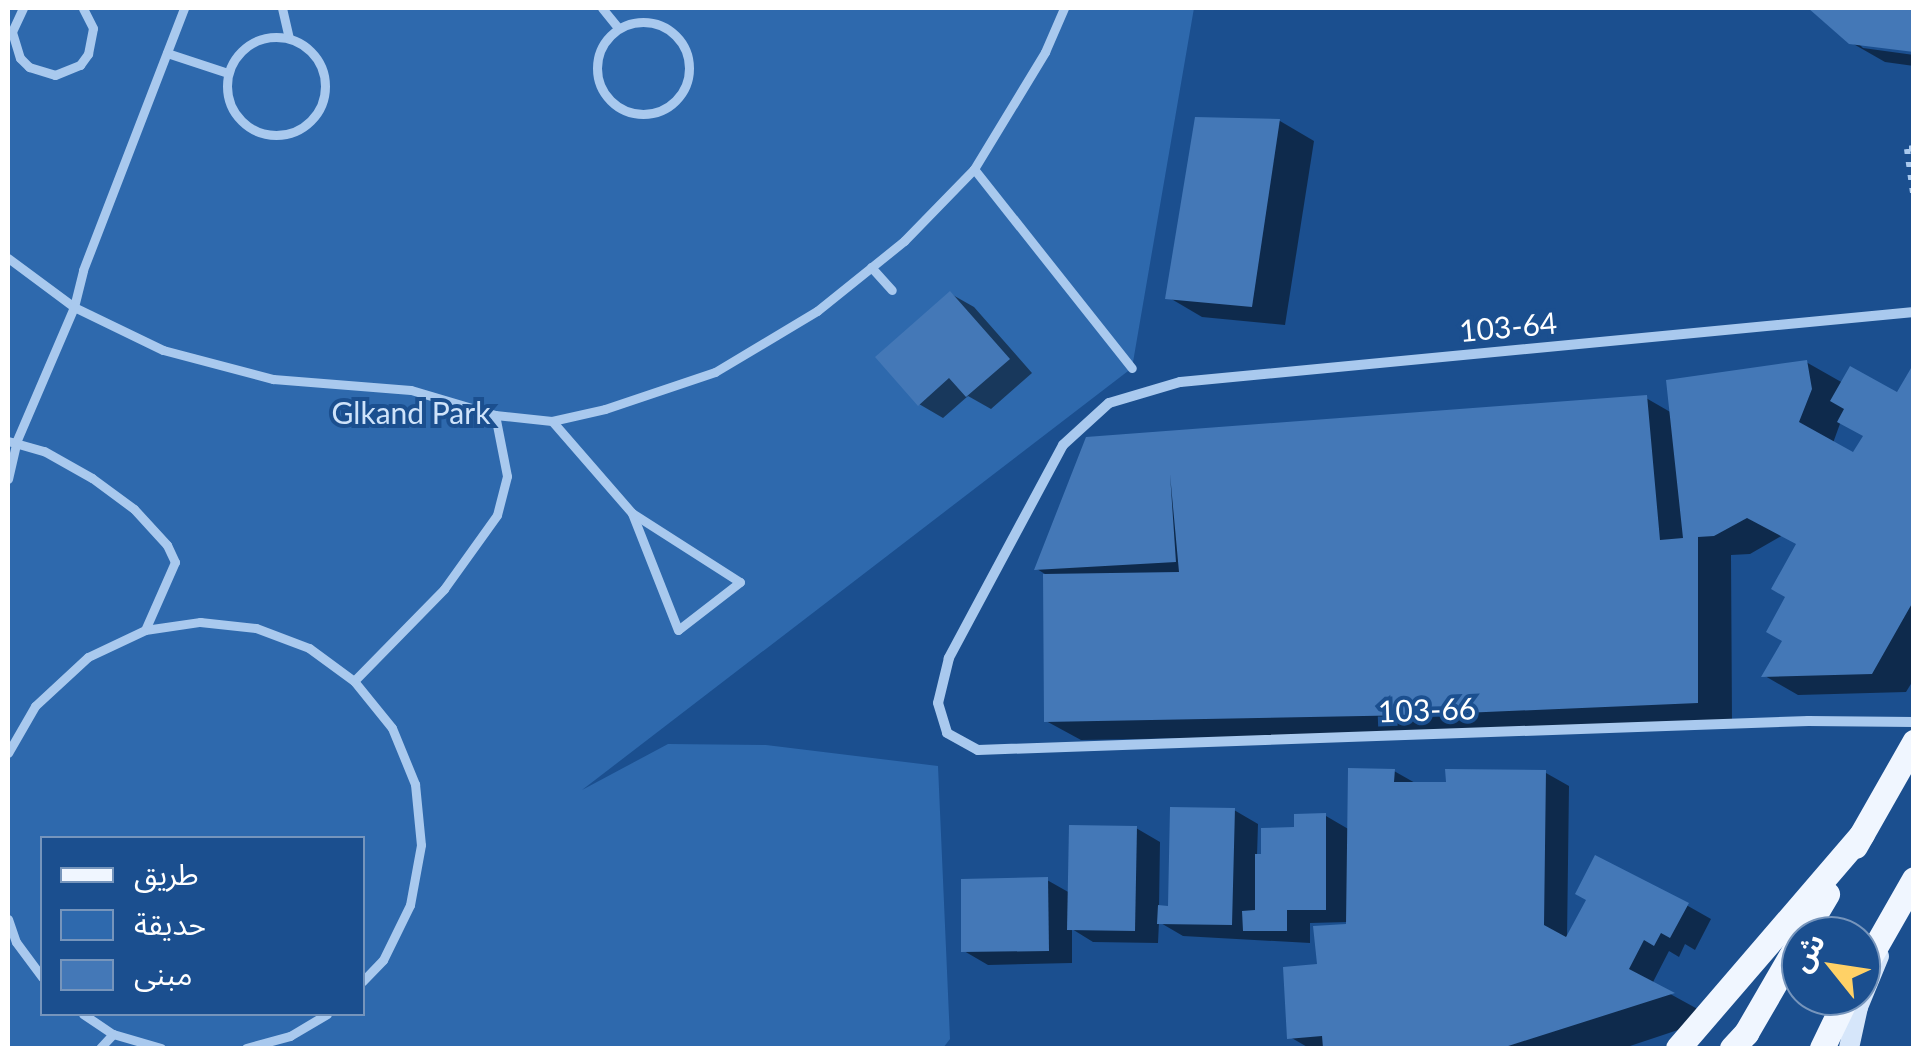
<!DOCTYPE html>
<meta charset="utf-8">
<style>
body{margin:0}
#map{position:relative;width:1921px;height:1056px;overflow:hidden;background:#1b4f8f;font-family:Lato,"Noto Sans Arabic",sans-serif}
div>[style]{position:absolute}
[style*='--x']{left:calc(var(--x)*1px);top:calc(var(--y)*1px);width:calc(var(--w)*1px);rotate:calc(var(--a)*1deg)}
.green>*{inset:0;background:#2e69ad}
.shadow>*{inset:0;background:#0007}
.building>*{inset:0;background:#4478b7}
.path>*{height:6px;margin-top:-3px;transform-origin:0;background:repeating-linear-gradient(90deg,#a9c9ee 0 5px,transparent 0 13px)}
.pedestrian>*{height:9px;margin:-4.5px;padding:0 4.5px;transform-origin:4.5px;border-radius:4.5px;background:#a9c9ee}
.pedestrian>.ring{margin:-4.5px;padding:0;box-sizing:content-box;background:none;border:9px solid #a9c9ee;border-radius:50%}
.minor>*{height:10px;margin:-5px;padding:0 5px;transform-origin:5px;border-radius:5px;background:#a9c9ee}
.secondary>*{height:20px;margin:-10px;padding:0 10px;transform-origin:10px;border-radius:10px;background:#d6e6fa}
.primary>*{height:25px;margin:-12.5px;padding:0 12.5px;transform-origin:12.5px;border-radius:12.5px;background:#f0f6ff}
span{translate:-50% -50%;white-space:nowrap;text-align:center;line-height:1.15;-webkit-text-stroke:8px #1b4f8f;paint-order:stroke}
.street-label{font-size:30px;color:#fff}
.park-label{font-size:30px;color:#cfe3fa}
.frame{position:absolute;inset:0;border:10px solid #fff;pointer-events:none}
.legend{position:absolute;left:40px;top:836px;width:325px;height:180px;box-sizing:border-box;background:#1b4f8f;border:2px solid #7695bc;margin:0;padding:12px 18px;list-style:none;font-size:30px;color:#fff}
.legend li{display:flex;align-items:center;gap:20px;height:50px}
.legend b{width:50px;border:2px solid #7695bc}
.north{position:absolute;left:1781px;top:916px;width:100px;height:100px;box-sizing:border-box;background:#1b4f8f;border:2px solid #7695bc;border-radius:50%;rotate:300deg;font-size:28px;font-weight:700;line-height:40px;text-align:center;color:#fff}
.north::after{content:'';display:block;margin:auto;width:35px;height:45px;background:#ffd166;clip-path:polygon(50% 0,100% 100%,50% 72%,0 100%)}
</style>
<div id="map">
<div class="green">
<i style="clip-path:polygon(evenodd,8px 8px,1194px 8px,1132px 368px,582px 790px,668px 744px,766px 745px,938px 766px,950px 1039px,943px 1048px,8px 1048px,8px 8px,42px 838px,362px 838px,362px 1014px,42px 1014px,42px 838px)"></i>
</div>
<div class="shadow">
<i style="clip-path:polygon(1812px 8px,1914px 8px,1914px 50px,1857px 42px,1863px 48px,1914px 55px,1914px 66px,1885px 62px,1850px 42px)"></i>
<i style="clip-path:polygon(1197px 119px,1280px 121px,1314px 141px,1285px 325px,1202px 317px,1168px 297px)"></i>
<i style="clip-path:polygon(951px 294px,974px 307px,1032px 373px,991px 409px,968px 396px,943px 418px,919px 404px)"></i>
<i style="clip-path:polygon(evenodd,1806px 362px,1843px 383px,1898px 395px,1914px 368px,1914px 679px,1906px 692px,1798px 695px,1765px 676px,1786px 640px,1799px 544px,1783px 535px,1750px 554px,1731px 555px,1732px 721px,1454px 733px,1081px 740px,1046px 721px,1045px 574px,1037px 569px,1088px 440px,1646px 398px,1672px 413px,1806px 362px,1841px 421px,1866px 436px,1854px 455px,1833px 443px,1841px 421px)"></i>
<i style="clip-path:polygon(1394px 771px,1417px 784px,1448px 785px,1546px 773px,1569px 786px,1567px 940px,1589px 899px,1596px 858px,1688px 906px,1711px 919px,1695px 950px,1685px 944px,1679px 957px,1669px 951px,1652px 984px,1714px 1018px,1624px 1048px,1309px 1048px,1290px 1037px,1320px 966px,1358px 928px,1348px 922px,1310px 923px,1310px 943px,1183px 936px,1159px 922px,1158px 943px,1093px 942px,1072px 929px,1072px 963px,988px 965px,964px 951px,1047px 880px,1070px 893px,1136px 828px,1160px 842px,1159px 908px,1170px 908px,1234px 810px,1258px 824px,1257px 856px,1264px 856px,1296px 830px,1326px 816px,1350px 830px)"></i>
</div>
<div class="building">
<i style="clip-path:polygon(1808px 8px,1914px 8px,1914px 52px,1849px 44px)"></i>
<i style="clip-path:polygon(1195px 117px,1280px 119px,1252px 307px,1165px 299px)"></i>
<i style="clip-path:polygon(950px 291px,1010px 359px,966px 397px,949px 378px,918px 406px,875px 357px)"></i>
<i style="clip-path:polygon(1807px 360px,1812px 389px,1799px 422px,1853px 452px,1863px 436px,1837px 422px,1844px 409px,1830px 401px,1850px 366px,1897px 392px,1914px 363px,1914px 600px,1872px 674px,1761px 677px,1782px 641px,1766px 632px,1785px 597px,1771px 589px,1796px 544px,1747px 518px,1714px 536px,1698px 537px,1698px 703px,1417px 715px,1044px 722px,1043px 574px,1179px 572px,1170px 474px,1176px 562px,1034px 570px,1086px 437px,1647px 395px,1660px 540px,1683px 538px,1666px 380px)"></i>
<i style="clip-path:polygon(1348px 768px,1395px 769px,1394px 782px,1446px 782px,1445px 769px,1546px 770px,1544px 925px,1566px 937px,1586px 900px,1575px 894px,1595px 855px,1689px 903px,1670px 938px,1661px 933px,1654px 946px,1644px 940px,1629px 969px,1675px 993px,1502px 1048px,1323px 1048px,1322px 1036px,1287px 1039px,1283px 967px,1317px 964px,1313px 926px,1346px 924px)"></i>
<i style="clip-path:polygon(1170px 807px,1235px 808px,1232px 925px,1157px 924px,1158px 905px,1168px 906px)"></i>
<i style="clip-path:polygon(1326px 813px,1326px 910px,1287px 910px,1287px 931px,1243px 931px,1242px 911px,1255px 910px,1255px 854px,1261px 854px,1261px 828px,1294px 827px,1294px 814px)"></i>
<i style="clip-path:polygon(1069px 825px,1137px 826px,1135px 931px,1067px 930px)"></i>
<i style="clip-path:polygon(1048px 877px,1049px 951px,961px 952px,961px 879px)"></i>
</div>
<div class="path">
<i style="--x:1914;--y:148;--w:7;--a:172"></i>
<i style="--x:1907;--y:149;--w:51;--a:82.2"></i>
</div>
<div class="pedestrian">
<i style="--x:23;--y:8;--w:26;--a:115"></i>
<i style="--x:12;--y:32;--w:27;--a:73"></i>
<i style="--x:20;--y:58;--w:13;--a:45"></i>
<i style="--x:29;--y:67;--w:27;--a:17"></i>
<i style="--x:55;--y:75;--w:27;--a:-22"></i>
<i style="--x:80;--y:65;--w:14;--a:-54"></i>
<i style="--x:88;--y:54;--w:26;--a:-79"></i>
<i style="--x:93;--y:28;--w:22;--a:-117"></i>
<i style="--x:282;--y:8;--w:31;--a:77"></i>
<i style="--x:602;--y:8;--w:26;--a:51"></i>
<i class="ring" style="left:597px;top:22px;width:83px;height:83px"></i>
<i class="ring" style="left:227px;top:37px;width:89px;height:89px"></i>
<i style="--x:167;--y:53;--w:64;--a:18.2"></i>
<i style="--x:974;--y:169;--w:254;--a:51.6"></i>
<i style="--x:8;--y:258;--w:82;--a:36.6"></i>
<i style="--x:74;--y:307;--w:99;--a:25.8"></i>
<i style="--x:163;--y:350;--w:114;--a:14.8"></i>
<i style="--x:273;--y:379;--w:138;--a:4.6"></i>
<i style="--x:411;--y:390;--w:88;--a:16.6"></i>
<i style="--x:495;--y:415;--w:57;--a:6"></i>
<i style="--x:552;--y:421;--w:54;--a:-12.8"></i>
<i style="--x:605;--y:409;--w:116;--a:-18.6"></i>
<i style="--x:715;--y:372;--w:119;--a:-30.9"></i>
<i style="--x:817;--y:311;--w:112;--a:-38.8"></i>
<i style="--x:904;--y:241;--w:100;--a:-45.8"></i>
<i style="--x:974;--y:169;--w:137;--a:-58.7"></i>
<i style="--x:1045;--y:52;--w:48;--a:-66.6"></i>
<i style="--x:871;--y:267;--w:31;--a:48"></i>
<i style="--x:552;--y:421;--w:122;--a:49"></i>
<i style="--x:632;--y:513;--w:128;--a:32.6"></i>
<i style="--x:740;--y:582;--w:78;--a:142.3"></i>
<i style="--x:678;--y:630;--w:126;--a:-111.5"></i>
<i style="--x:8;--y:441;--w:37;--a:16"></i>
<i style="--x:44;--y:451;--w:55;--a:29.4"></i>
<i style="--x:92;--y:478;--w:52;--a:36.4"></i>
<i style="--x:134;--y:509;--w:49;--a:47.5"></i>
<i style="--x:167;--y:545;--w:19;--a:65"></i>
<i style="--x:175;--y:562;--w:74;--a:113.8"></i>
<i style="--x:8;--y:479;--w:40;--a:-77"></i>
<i style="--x:17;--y:440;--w:145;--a:-66.8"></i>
<i style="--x:74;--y:307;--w:38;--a:-76"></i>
<i style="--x:83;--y:270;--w:281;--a:-68.9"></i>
<i style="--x:354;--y:681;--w:129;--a:-45.6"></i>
<i style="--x:444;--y:589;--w:91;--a:-54.4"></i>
<i style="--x:497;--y:515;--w:40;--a:-75.6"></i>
<i style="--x:507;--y:476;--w:62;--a:-101.1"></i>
<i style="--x:8;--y:753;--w:54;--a:-60.1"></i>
<i style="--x:35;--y:706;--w:72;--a:-42.8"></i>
<i style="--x:88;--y:657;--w:63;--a:-25.3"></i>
<i style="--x:145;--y:630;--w:56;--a:-8.3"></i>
<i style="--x:200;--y:622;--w:56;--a:6.1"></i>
<i style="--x:256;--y:628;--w:57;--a:20.7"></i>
<i style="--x:309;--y:648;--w:56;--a:36.3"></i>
<i style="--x:354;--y:681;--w:60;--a:51"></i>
<i style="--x:392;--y:728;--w:61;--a:67.7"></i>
<i style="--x:415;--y:784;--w:61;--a:84.4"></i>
<i style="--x:421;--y:845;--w:61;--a:100.4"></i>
<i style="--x:410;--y:905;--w:61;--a:116.1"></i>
<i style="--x:383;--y:960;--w:30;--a:134"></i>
<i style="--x:8;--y:919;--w:24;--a:71"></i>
<i style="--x:16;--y:942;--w:44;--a:53.4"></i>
<i style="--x:83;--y:1014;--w:36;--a:34"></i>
<i style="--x:113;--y:1034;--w:50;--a:16.3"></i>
<i style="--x:100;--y:1048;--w:19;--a:-47"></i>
<i style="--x:246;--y:1048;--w:46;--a:-15.3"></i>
<i style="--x:290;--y:1036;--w:43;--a:-30.7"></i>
</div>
<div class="minor">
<i style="--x:1914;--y:312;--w:737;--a:174.55"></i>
<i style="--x:1180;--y:382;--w:74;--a:163.5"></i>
<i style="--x:1109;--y:403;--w:62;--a:137.6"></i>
<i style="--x:1063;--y:445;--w:242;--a:118.2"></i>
<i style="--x:949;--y:658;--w:46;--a:103.7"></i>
<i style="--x:938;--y:703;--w:31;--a:73"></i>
<i style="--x:947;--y:733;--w:35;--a:29"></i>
<i style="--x:978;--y:750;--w:831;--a:-2"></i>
<i style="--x:1808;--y:721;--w:106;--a:0.5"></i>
</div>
<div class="secondary">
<i style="--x:1849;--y:1048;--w:42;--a:-77.6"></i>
<i style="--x:1858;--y:1007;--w:55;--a:-67.6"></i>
</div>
<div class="primary">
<i style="--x:1855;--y:846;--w:120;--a:-60.4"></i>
<i style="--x:1802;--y:936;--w:49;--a:-59.2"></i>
<i style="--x:1861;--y:972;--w:107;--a:-60.3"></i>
<i style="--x:1678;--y:1048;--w:282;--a:-49.3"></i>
<i style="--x:1732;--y:1048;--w:21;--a:-47"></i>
<i style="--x:1746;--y:1033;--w:110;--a:-59.9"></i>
<i style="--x:1822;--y:1048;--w:58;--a:-64.3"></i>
</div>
<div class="street-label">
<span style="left:1508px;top:326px;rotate:-5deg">103-64</span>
<span style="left:1427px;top:709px;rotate:-2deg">103-66</span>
</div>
<div class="park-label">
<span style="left:411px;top:412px">Glkand Park</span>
</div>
<div class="frame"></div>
<ul class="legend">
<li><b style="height:12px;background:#f0f6ff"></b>طريق</li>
<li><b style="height:28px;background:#2e69ad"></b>حديقة</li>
<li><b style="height:28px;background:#4478b7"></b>مبنى</li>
</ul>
<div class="north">ش</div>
</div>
